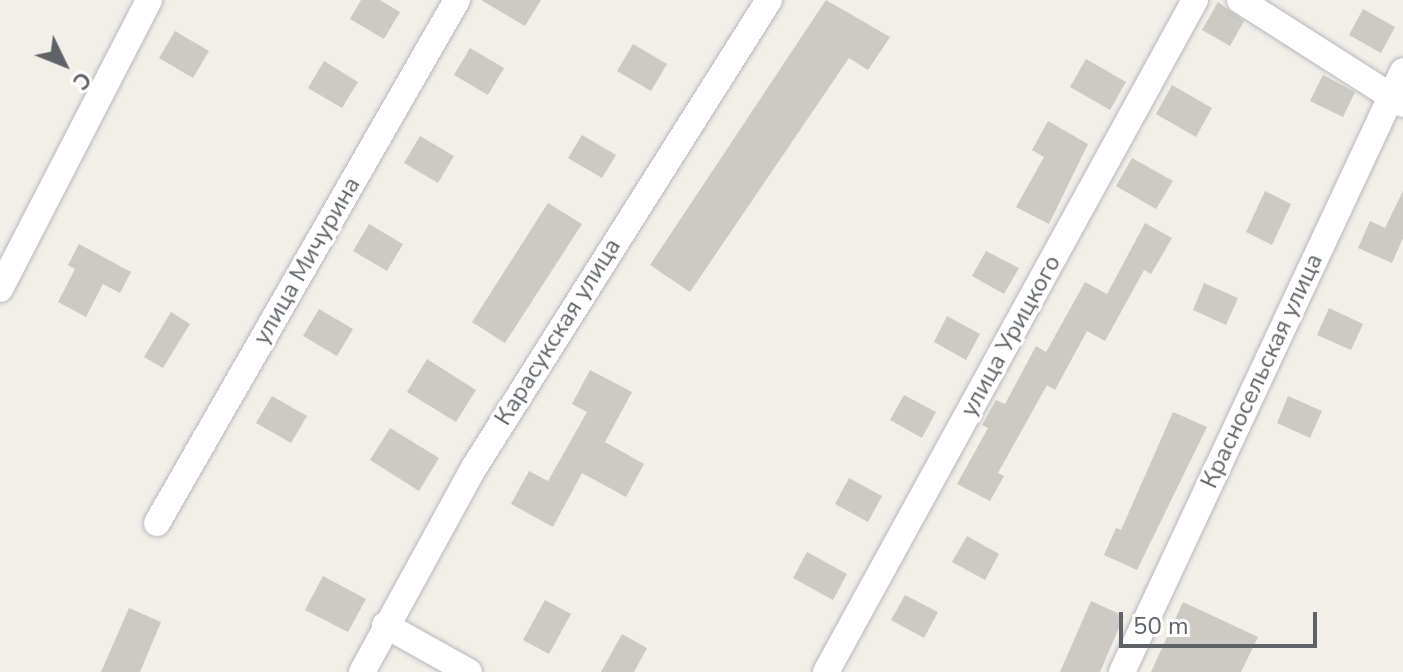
<!DOCTYPE html>
<meta charset="utf-8">
<style>
body{margin:0}
#map{position:relative;width:1403px;height:672px;overflow:hidden;background:#f1efe8;font-family:"Nunito Sans",sans-serif}
div>[style]{position:absolute}
[style*='--x']{left:calc(var(--x)*1px);top:calc(var(--y)*1px);width:calc(var(--w)*1px);rotate:calc(var(--a)*1deg)}
.building>*{inset:0;background:#cccac5}
.roads{filter:drop-shadow(0 0 2px #b5b8bc) drop-shadow(0 0 2px #b5b8bc)}
.street>*{height:26px;margin:-13px;padding:0 13px;transform-origin:13px;border-radius:13px;background:#fff}
span{translate:-50% -50%;white-space:nowrap;text-align:center;line-height:1.15;-webkit-text-stroke:6px #fff;paint-order:stroke}
.street-label{font-size:24px;color:#5f6368}
.north{position:absolute;left:24px;top:24px;width:80px;height:80px;-webkit-text-stroke:6px #fff;paint-order:stroke;rotate:133deg;font-size:22px;font-weight:700;line-height:32px;text-align:center;color:#5f6368}
.north::after{content:'';display:block;margin:auto;width:28px;height:36px;background:#5f6368;clip-path:polygon(50% 0,100% 100%,50% 72%,0 100%)}
.scale{position:absolute;left:1119px;top:612px;width:198px;height:36px;box-sizing:border-box;border:4px solid #5f6368;border-top:0;padding-left:10px;font-size:24px;line-height:28px;white-space:nowrap;color:#5f6368;-webkit-text-stroke:6px #fff;paint-order:stroke}
</style>
<div id="map">
<div class="building">
<i style="clip-path:polygon(361px 0,380px 0,400px 12px,384px 39px,350px 19px)"></i>
<i style="clip-path:polygon(481px 0,541px 0,525px 26px)"></i>
<i style="clip-path:polygon(826px 0,890px 37px,868px 70px,849px 58px,690px 292px,650px 265px)"></i>
<i style="clip-path:polygon(1218px 2px,1244px 21px,1230px 46px,1202px 30px)"></i>
<i style="clip-path:polygon(1363px 9px,1395px 27px,1381px 53px,1349px 35px)"></i>
<i style="clip-path:polygon(175px 31px,209px 51px,193px 78px,159px 58px)"></i>
<i style="clip-path:polygon(633px 44px,667px 64px,651px 91px,617px 71px)"></i>
<i style="clip-path:polygon(470px 48px,504px 68px,488px 95px,454px 75px)"></i>
<i style="clip-path:polygon(1086px 59px,1126px 82px,1110px 110px,1070px 87px)"></i>
<i style="clip-path:polygon(324px 61px,358px 82px,342px 108px,308px 88px)"></i>
<i style="clip-path:polygon(1323px 75px,1355px 92px,1343px 117px,1310px 101px)"></i>
<i style="clip-path:polygon(1172px 85px,1212px 108px,1196px 137px,1156px 114px)"></i>
<i style="clip-path:polygon(1048px 121px,1088px 144px,1049px 224px,1016px 207px,1044px 157px,1032px 150px)"></i>
<i style="clip-path:polygon(582px 135px,616px 155px,602px 178px,568px 158px)"></i>
<i style="clip-path:polygon(420px 136px,454px 156px,438px 183px,404px 163px)"></i>
<i style="clip-path:polygon(1132px 158px,1173px 181px,1156px 209px,1116px 186px)"></i>
<i style="clip-path:polygon(1265px 191px,1291px 204px,1272px 245px,1246px 232px)"></i>
<i style="clip-path:polygon(1403px 191px,1403px 238px,1392px 263px,1358px 248px,1370px 221px,1385px 228px)"></i>
<i style="clip-path:polygon(548px 203px,582px 224px,505px 343px,472px 322px)"></i>
<i style="clip-path:polygon(1145px 223px,1172px 238px,1151px 274px,1144px 270px,1105px 341px,1087px 331px,1055px 390px,1047px 385px,998px 473px,1004px 476px,990px 501px,957px 484px,988px 428px,982px 425px,996px 400px,1005px 404px,1036px 346px,1046px 352px,1085px 282px,1107px 294px)"></i>
<i style="clip-path:polygon(369px 224px,403px 244px,387px 271px,353px 251px)"></i>
<i style="clip-path:polygon(79px 244px,131px 272px,120px 293px,103px 284px,86px 317px,58px 302px,75px 269px,68px 265px)"></i>
<i style="clip-path:polygon(986px 251px,1019px 268px,1004px 294px,972px 276px)"></i>
<i style="clip-path:polygon(1204px 283px,1238px 298px,1226px 325px,1193px 310px)"></i>
<i style="clip-path:polygon(1329px 308px,1363px 324px,1351px 350px,1317px 335px)"></i>
<i style="clip-path:polygon(319px 309px,353px 329px,337px 356px,303px 336px)"></i>
<i style="clip-path:polygon(171px 312px,190px 324px,163px 368px,144px 357px)"></i>
<i style="clip-path:polygon(947px 316px,980px 334px,966px 360px,934px 342px)"></i>
<i style="clip-path:polygon(427px 359px,476px 390px,456px 422px,407px 392px)"></i>
<i style="clip-path:polygon(590px 370px,632px 392px,605px 442px,644px 464px,626px 497px,582px 473px,553px 527px,511px 504px,529px 471px,548px 481px,587px 412px,572px 404px)"></i>
<i style="clip-path:polygon(904px 395px,936px 412px,922px 438px,890px 420px)"></i>
<i style="clip-path:polygon(272px 396px,307px 416px,291px 443px,256px 423px)"></i>
<i style="clip-path:polygon(1288px 396px,1322px 411px,1310px 438px,1277px 423px)"></i>
<i style="clip-path:polygon(1173px 412px,1207px 427px,1137px 570px,1104px 555px,1116px 528px,1121px 530px)"></i>
<i style="clip-path:polygon(390px 428px,439px 458px,419px 491px,370px 460px)"></i>
<i style="clip-path:polygon(849px 478px,882px 496px,868px 522px,835px 504px)"></i>
<i style="clip-path:polygon(967px 536px,999px 554px,985px 580px,952px 562px)"></i>
<i style="clip-path:polygon(807px 552px,847px 574px,833px 600px,793px 578px)"></i>
<i style="clip-path:polygon(323px 576px,366px 599px,348px 632px,305px 610px)"></i>
<i style="clip-path:polygon(905px 595px,938px 612px,924px 638px,891px 620px)"></i>
<i style="clip-path:polygon(545px 600px,571px 614px,549px 654px,523px 640px)"></i>
<i style="clip-path:polygon(1091px 601px,1124px 616px,1100px 672px,1060px 672px)"></i>
<i style="clip-path:polygon(1183px 602px,1258px 637px,1241px 672px,1151px 672px)"></i>
<i style="clip-path:polygon(129px 608px,161px 622px,140px 672px,101px 672px)"></i>
<i style="clip-path:polygon(622px 634px,647px 648px,634px 672px,601px 672px)"></i>
</div>
<div class="roads">
<div class="street">
<i style="--x:1240;--y:0;--w:193;--a:32.5"></i>
<i style="--x:0;--y:289;--w:325;--a:-62.7"></i>
<i style="--x:157;--y:523;--w:603;--a:-60.16"></i>
<i style="--x:385;--y:625;--w:96;--a:29.2"></i>
<i style="--x:362;--y:672;--w:235;--a:-61.3"></i>
<i style="--x:475;--y:466;--w:551;--a:-57.75"></i>
<i style="--x:826;--y:672;--w:767;--a:-61.23"></i>
<i style="--x:1122;--y:672;--w:663;--a:-64.94"></i>
</div>
</div>
<div class="street-label">
<span style="left:307px;top:261px;rotate:-60deg">улица Мичурина</span>
<span style="left:558px;top:332px;rotate:-58deg">Карасукская улица</span>
<span style="left:1011px;top:336px;rotate:-61deg">улица Урицкого</span>
<span style="left:1262px;top:371px;rotate:-65deg">Красносельская улица</span>
</div>
<div class="north">С</div>
<div class="scale">50 m</div>
</div>
